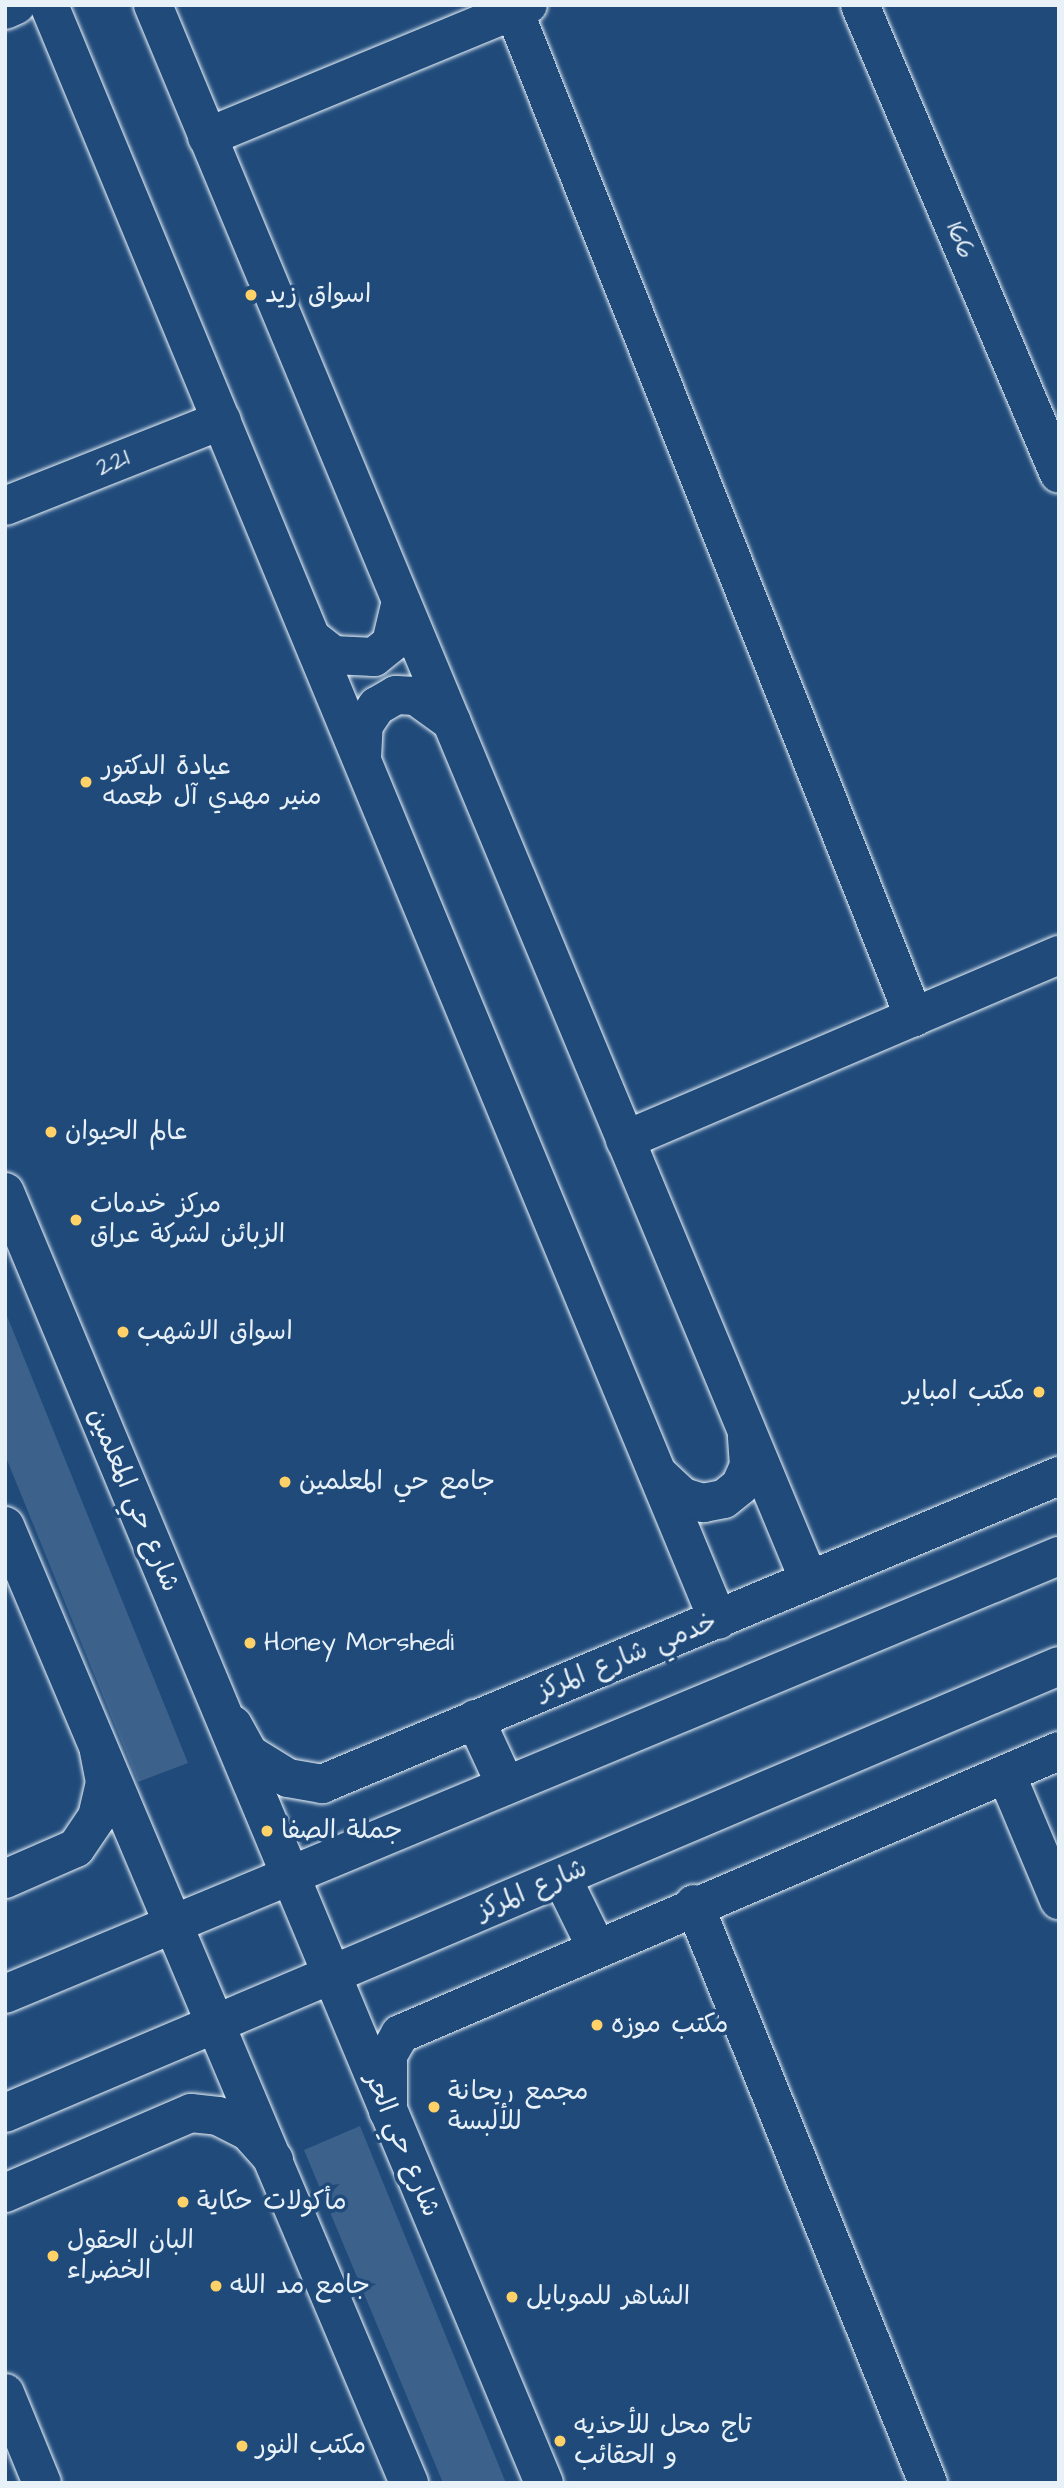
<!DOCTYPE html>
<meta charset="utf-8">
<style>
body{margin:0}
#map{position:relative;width:1064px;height:2488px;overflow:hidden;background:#1f4a7a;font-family:"Architects Daughter","Playpen Sans Arabic",sans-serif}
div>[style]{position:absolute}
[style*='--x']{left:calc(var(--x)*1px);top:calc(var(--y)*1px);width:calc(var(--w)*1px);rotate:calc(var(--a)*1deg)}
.green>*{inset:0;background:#3c628c}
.roads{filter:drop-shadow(0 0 2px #e8f1f8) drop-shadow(0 0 2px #e8f1f8)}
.street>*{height:38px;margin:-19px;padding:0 19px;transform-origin:19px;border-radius:19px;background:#1f4a7a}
.secondary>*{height:38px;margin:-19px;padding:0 19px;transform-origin:19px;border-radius:19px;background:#1f4a7a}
.primary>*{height:38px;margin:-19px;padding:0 19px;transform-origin:19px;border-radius:19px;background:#1f4a7a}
.dots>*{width:19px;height:19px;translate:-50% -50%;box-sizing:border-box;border:4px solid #1f4a7a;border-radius:50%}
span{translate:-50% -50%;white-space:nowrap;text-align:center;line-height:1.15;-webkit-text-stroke:7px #1f4a7a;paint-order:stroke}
.street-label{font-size:26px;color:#e8f1f8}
.poi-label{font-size:26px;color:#e8f1f8}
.left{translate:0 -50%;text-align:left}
.right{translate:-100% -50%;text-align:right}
.frame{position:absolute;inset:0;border:7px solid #e8f1f8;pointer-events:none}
</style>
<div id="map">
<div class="green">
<i style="clip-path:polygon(5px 1311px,188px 1763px,138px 1782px,5px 1455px)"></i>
<i style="clip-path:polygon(360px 2126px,506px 2483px,443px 2483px,304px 2150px)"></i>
</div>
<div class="roads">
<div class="street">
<i style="--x:860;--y:5;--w:509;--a:67.01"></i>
<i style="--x:5;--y:10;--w:12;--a:-24"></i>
<i style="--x:514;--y:11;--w:1083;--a:68.32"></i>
<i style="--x:207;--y:137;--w:347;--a:-22.4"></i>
<i style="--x:5;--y:506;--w:233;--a:-21.6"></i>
<i style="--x:625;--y:1140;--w:472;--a:-23.1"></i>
<i style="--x:1006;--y:1774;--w:137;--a:67.2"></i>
<i style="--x:694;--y:1904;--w:624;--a:67.99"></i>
<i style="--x:5;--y:2393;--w:97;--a:67.7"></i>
</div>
<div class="secondary">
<i style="--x:49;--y:5;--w:1748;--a:67.5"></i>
<i style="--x:153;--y:5;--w:1706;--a:67.39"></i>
<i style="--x:314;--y:640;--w:24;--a:38"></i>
<i style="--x:333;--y:655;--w:41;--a:2.8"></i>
<i style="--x:374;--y:657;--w:22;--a:-39"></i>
<i style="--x:391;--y:643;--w:43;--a:-76.6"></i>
<i style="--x:362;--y:758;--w:33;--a:-87"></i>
<i style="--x:364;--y:725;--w:23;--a:-56"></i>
<i style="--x:377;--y:706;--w:22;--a:-30"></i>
<i style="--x:396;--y:695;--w:20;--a:3"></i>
<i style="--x:416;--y:696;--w:44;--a:35.8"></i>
<i style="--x:658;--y:1474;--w:34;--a:43"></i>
<i style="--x:683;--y:1497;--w:21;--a:17"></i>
<i style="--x:703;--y:1503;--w:21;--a:-11"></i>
<i style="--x:724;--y:1499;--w:21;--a:-39"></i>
<i style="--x:740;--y:1486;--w:22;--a:-66"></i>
<i style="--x:749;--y:1466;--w:30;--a:-94"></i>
<i style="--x:233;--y:1725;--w:33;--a:61"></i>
<i style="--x:249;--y:1754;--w:46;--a:31.6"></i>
<i style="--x:288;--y:1778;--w:35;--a:10"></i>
<i style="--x:322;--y:1784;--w:799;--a:-22.68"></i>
<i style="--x:5;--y:1879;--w:77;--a:-23.6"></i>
<i style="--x:76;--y:1848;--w:37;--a:-56"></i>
<i style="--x:97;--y:1817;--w:36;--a:-77"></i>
<i style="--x:105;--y:1782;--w:33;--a:-101"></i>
<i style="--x:388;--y:2111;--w:56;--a:-90"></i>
<i style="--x:388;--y:2055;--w:24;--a:-60"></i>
<i style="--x:400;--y:2034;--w:717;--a:-23.24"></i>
<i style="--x:5;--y:2193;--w:202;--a:-23.3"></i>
<i style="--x:191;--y:2113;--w:27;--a:6"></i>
<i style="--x:218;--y:2116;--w:34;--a:27"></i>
<i style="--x:248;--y:2131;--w:39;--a:48"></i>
</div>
<div class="primary">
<i style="--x:5;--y:1192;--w:1399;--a:67.34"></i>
<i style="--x:5;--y:1526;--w:1039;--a:67.11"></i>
<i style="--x:475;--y:1719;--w:72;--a:65.2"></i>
<i style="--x:562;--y:1878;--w:77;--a:63.8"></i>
<i style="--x:5;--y:1994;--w:1141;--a:-22.57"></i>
<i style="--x:5;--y:2113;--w:1145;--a:-22.98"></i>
</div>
</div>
<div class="dots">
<i style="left:251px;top:295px;background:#ffd166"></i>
<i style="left:86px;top:782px;background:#ffd166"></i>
<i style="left:51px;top:1132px;background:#ffd166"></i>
<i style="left:76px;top:1220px;background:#ffd166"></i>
<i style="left:123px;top:1332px;background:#ffd166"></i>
<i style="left:1039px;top:1392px;background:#ffd166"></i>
<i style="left:285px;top:1482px;background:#ffd166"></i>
<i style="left:250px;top:1643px;background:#ffd166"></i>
<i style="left:267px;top:1831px;background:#ffd166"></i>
<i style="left:597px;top:2025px;background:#ffd166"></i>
<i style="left:434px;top:2107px;background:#ffd166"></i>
<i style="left:183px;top:2202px;background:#ffd166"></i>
<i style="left:53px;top:2256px;background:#ffd166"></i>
<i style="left:216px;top:2286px;background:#ffd166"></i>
<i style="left:512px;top:2297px;background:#ffd166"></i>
<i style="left:560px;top:2441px;background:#ffd166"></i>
<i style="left:242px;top:2446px;background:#ffd166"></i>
</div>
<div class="street-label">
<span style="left:960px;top:240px;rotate:67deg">166</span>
<span style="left:113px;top:463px;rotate:-22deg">221</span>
<span style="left:133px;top:1500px;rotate:67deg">شارع حي المعلمين</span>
<span style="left:627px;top:1657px;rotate:-22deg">خدمي شارع المركز</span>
<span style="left:532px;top:1890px;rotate:-23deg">شارع المركز</span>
<span style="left:402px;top:2145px;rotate:67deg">شارع حي الحر</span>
</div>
<div class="poi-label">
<span class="left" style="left:265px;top:295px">اسواق زيد</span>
<span class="left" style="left:102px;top:782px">عيادة الدكتور<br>منير مهدي آل طعمه</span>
<span class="left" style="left:65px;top:1132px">عالم الحيوان</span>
<span class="left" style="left:90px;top:1220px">مركز خدمات<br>الزبائن لشركة عراق</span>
<span class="left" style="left:137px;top:1332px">اسواق الاشهب</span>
<span class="right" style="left:1025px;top:1392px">مكتب امباير</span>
<span class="left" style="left:299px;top:1482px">جامع حي المعلمين</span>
<span class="left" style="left:264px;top:1643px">Honey Morshedi</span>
<span class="left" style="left:281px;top:1831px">جملة الصفا</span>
<span class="left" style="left:611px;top:2025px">مكتب موزه</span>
<span class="left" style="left:448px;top:2107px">مجمع ريحانة<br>للألبسة</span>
<span class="left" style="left:197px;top:2202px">مأكولات حكاية</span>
<span class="left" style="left:67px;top:2256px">البان الحقول<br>الخضراء</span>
<span class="left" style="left:230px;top:2286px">جامع مد الله</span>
<span class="left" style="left:526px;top:2297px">الشاهر للموبايل</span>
<span class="left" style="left:574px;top:2441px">تاج محل للأحذيه<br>و الحقائب</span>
<span class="left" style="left:256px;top:2446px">مكتب النور</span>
</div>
<div class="frame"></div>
</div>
